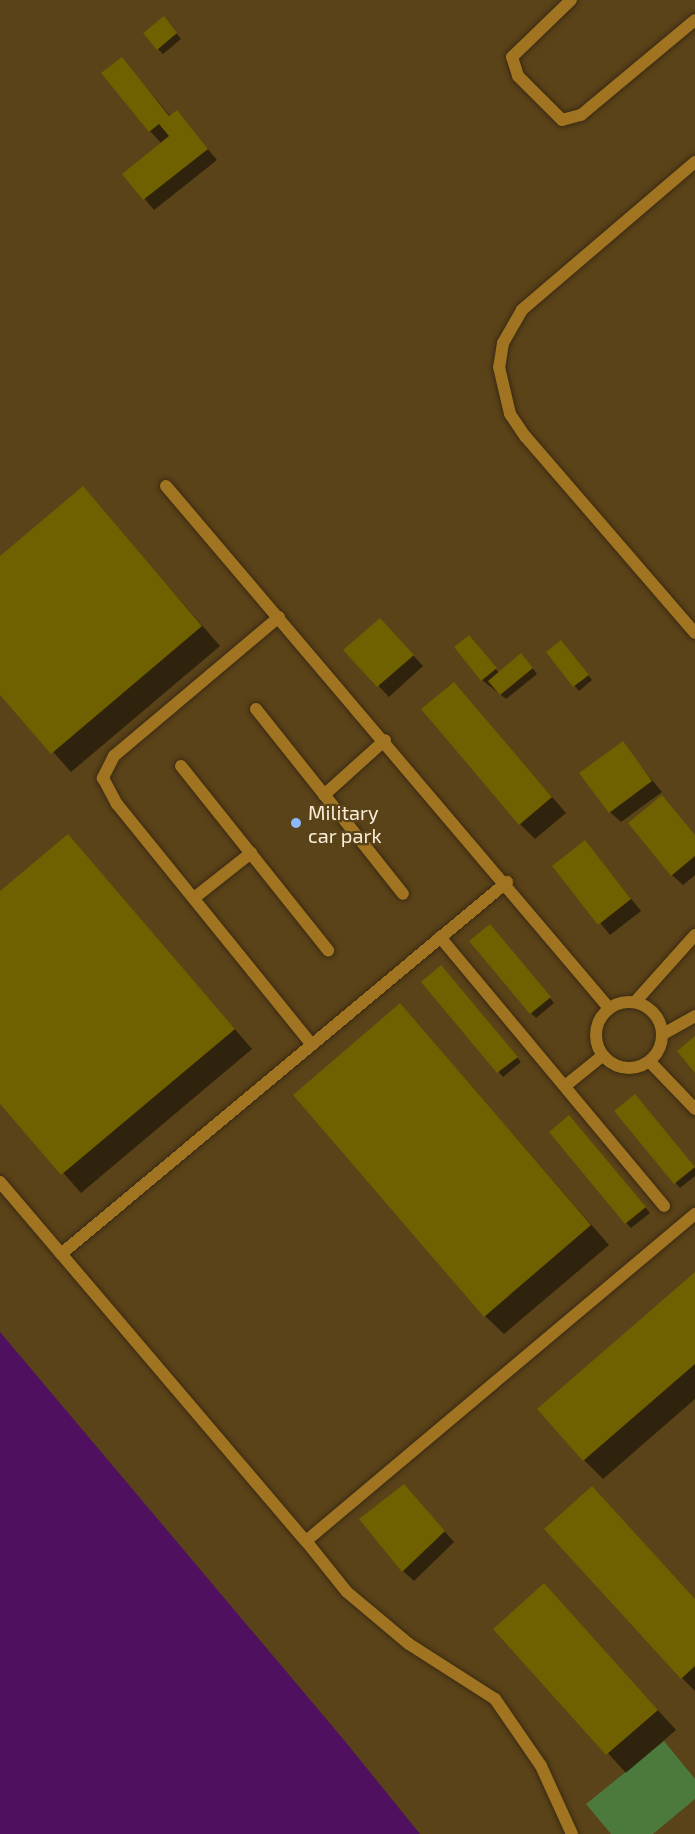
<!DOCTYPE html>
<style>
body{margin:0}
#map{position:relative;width:695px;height:1834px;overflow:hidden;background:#5a4219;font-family:"Exo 2",sans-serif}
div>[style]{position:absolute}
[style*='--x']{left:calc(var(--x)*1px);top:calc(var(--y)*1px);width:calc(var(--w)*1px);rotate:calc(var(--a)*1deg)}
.green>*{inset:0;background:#4c7a3d}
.water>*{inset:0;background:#4f115f}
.shadow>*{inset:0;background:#0007}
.building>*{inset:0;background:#6f6000}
.roads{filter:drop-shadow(0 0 2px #392a12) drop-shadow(0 0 2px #392a12)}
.service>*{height:12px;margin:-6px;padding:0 6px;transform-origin:6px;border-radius:6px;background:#a07421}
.service>.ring{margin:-6px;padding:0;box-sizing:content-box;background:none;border:12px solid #a07421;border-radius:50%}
.dots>*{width:16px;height:16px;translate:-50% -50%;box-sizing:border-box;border:3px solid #5a4219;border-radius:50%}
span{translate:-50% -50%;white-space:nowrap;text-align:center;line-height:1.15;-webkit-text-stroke:4.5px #5a4219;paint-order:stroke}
.poi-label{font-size:20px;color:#fbedd7}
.left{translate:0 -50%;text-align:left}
</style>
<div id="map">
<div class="green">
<i style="clip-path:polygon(664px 1741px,695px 1779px,695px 1799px,653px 1834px,611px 1834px,586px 1804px)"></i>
</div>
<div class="water">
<i style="clip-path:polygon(0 1332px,344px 1740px,420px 1834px,0 1834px)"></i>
</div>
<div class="shadow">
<i style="clip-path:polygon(168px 23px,181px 39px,163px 54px,158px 49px)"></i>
<i style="clip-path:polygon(122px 59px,171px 117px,177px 112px,217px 160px,154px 210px,124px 174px,162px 144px,150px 131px)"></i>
<i style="clip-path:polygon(83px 488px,220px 646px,71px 772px,0 692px,0 558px)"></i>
<i style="clip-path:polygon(390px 630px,423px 666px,389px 697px,345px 650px)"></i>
<i style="clip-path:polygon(474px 642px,499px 673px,526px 660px,537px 674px,506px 699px,482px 680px)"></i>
<i style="clip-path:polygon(566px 647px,592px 680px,579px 691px,548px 653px)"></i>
<i style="clip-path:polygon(454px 684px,566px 813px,535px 839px,520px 824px)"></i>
<i style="clip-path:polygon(622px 743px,662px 792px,621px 822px,610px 812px)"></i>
<i style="clip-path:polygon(695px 835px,695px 875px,683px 885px,672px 875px)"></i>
<i style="clip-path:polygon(68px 836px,252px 1049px,81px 1193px,0 1101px,0 893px)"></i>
<i style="clip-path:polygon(585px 842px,641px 911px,610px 935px,554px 866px)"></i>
<i style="clip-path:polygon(495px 931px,554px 1003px,536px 1018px,531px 1013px)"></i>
<i style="clip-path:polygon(446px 972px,521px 1062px,503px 1077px,423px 982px)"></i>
<i style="clip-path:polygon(400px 1005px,609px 1245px,504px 1334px,485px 1316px)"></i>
<i style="clip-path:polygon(640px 1101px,695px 1168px,695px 1176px,680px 1188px,616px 1112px)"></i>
<i style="clip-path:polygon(574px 1122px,650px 1213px,631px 1228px,626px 1223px)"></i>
<i style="clip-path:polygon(695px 1274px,695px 1399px,603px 1479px,584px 1460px)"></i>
<i style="clip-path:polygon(404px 1486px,454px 1542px,414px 1581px,403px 1571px)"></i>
<i style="clip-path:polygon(544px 1585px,676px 1730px,626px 1773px,495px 1629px)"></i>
<i style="clip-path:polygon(695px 1600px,695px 1691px,682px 1678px)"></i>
</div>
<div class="building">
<i style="clip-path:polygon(164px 16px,177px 33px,157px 50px,143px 33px)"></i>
<i style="clip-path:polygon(122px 57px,169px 116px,177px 110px,208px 149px,143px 200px,122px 174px,169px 136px,159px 124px,149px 132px,101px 73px)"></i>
<i style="clip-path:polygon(83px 486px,202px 626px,51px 754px,0 695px,0 556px)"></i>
<i style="clip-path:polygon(380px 618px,414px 655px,377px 687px,343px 650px)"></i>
<i style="clip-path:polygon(469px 635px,497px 668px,481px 681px,454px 647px)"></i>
<i style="clip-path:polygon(561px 640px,589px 675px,573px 687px,546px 652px)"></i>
<i style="clip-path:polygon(521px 653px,533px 668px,500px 695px,488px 681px)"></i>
<i style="clip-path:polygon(454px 682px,552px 797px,519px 825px,421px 709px)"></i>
<i style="clip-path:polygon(623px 741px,652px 781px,609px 813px,579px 773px)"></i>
<i style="clip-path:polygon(662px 795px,695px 835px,695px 856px,671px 876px,628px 823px)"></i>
<i style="clip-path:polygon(68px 834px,235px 1029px,61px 1175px,0 1104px,0 891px)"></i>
<i style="clip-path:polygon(585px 840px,631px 899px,598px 925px,552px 866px)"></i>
<i style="clip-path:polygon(490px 924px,551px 997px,530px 1014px,469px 941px)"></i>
<i style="clip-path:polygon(441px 965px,518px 1057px,497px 1073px,421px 982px)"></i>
<i style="clip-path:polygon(400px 1003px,591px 1225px,484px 1317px,293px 1095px)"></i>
<i style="clip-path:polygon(695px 1036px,695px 1073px,677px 1051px)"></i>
<i style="clip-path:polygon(635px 1094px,695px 1167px,674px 1184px,614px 1111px)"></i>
<i style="clip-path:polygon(569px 1115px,646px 1207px,625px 1224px,549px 1132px)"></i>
<i style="clip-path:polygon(695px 1272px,695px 1364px,583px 1461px,537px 1409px)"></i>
<i style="clip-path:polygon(404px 1484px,445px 1531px,402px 1572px,359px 1519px)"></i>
<i style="clip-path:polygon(592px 1486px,695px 1599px,695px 1666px,681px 1679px,544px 1529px)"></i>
<i style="clip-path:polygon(544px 1583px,658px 1710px,606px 1755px,493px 1629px)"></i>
</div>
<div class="roads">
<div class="service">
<i style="--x:571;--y:0;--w:82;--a:136"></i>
<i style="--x:512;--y:57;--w:20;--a:72"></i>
<i style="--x:518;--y:76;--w:62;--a:45"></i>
<i style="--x:562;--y:120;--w:20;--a:-15"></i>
<i style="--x:581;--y:115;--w:148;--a:-39.8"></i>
<i style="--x:695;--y:162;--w:228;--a:139.5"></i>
<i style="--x:522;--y:310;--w:38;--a:120"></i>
<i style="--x:503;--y:343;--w:24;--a:99"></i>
<i style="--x:499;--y:367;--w:48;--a:76.8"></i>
<i style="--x:510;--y:414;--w:27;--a:56"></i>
<i style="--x:525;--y:436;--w:260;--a:49.2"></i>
<i style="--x:166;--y:486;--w:685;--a:49.68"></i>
<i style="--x:279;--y:617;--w:216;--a:139.9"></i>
<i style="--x:114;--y:756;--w:25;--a:117"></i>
<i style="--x:103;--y:778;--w:30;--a:62"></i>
<i style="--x:117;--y:804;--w:310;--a:51"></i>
<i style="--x:256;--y:709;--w:236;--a:51.5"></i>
<i style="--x:181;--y:766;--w:236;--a:51.4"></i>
<i style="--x:324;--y:795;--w:82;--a:-42"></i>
<i style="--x:194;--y:898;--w:73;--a:-38.3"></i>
<i style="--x:440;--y:937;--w:350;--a:50.2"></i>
<i class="ring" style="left:596px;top:1002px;width:54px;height:54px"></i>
<i style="--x:635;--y:1002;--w:90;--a:-48.2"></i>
<i style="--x:663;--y:1034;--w:37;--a:-29"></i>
<i style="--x:650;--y:1062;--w:65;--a:46.2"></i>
<i style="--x:565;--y:1086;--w:48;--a:-39"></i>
<i style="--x:0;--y:1182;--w:472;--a:49.6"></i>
<i style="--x:306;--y:1541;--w:508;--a:-40.05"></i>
<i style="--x:61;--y:1254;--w:581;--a:-39.83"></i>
<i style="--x:306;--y:1541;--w:65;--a:51.2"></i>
<i style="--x:347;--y:1592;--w:81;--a:40"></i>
<i style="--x:409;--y:1644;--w:102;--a:32.6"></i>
<i style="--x:495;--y:1699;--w:81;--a:55.5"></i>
<i style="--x:541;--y:1766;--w:75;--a:65.5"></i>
</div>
</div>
<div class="dots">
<i style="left:296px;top:823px;background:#8cb9fc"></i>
</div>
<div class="poi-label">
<span class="left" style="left:308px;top:824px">Military<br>car park</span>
</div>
</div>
